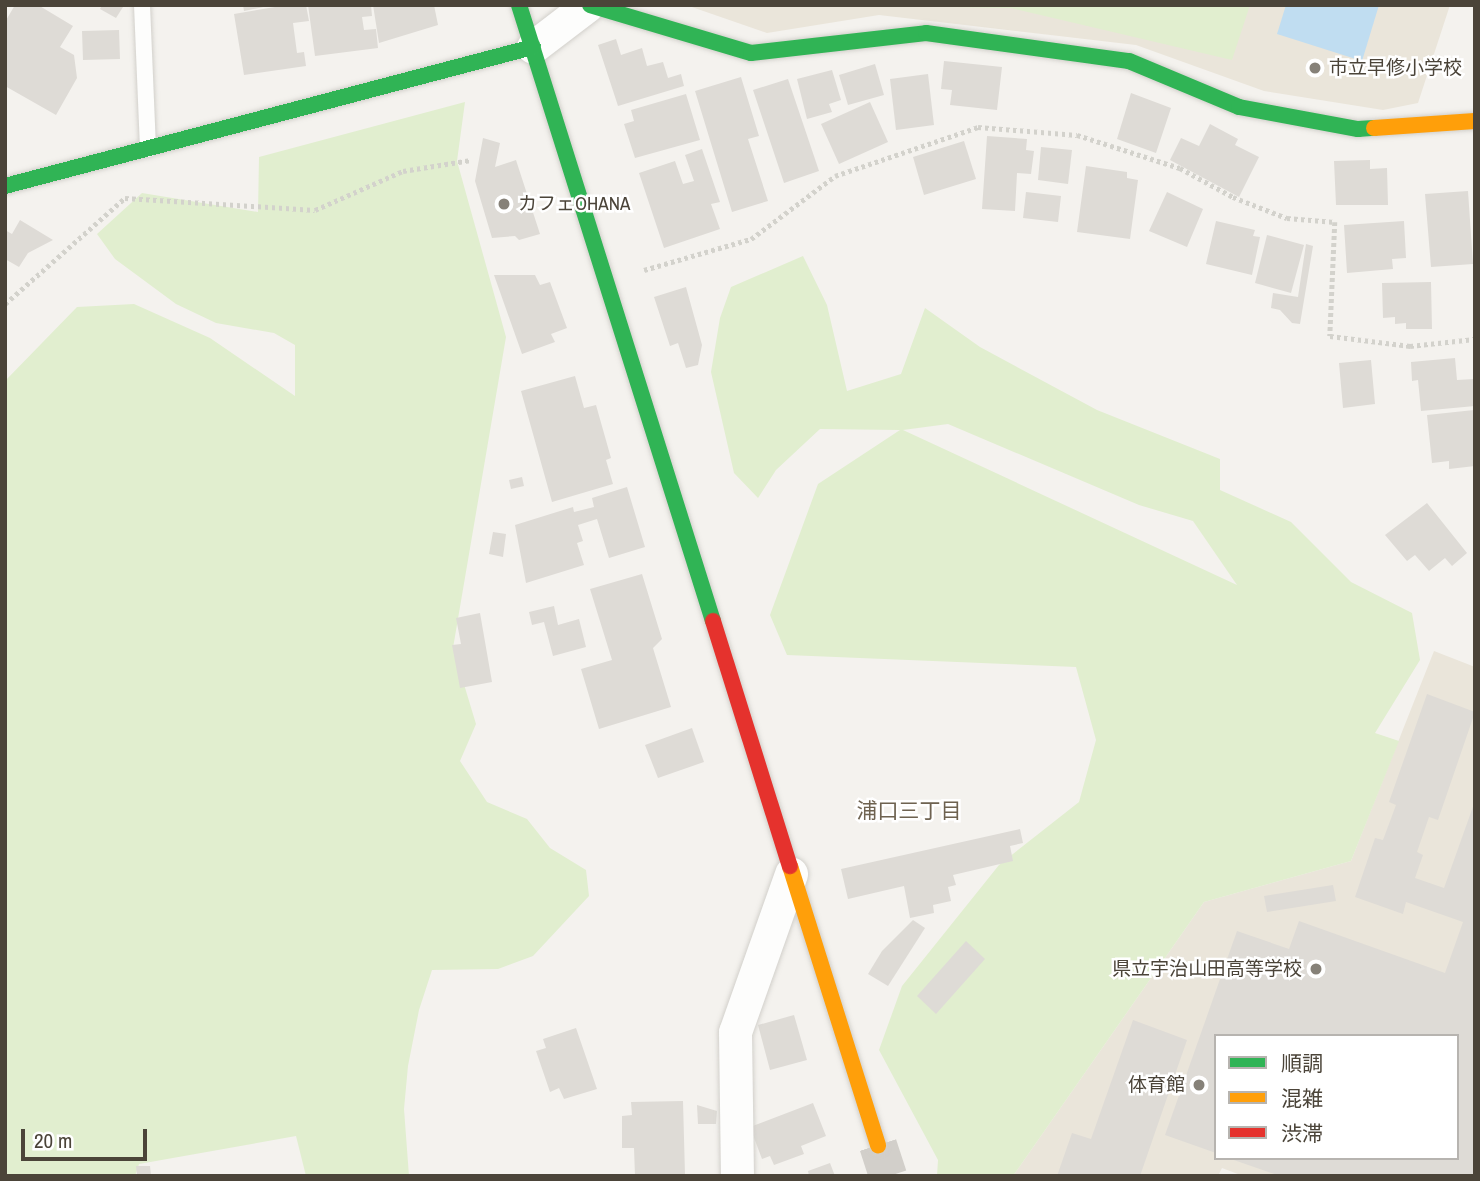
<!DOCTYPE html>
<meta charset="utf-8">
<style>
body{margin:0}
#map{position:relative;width:1480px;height:1181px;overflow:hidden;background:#f4f2ee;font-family:"Archivo Narrow","Noto Sans JP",sans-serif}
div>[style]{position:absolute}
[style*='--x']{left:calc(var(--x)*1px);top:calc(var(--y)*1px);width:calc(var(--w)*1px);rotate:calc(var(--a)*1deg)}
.education>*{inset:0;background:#eae5da}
.green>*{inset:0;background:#e1eecf}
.water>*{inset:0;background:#c0ddf1}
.building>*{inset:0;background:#dedbd6}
.secondary-tunnel>*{height:38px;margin-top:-19px;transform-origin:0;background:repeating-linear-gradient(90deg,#d2cfca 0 38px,transparent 0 57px)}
.path>*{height:4.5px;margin-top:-2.25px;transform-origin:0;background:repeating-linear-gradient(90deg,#d3d2cc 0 3.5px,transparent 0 7px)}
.roads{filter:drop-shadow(0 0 2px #d2d0cb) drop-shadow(0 0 2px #d2d0cb)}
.lane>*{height:16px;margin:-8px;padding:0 8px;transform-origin:8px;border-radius:8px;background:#fdfdfc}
.street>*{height:33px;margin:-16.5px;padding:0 16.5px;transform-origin:16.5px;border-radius:16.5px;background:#fdfdfc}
.fast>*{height:16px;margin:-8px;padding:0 8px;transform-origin:8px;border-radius:8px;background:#30b455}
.slow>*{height:16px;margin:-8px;padding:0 8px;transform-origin:8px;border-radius:8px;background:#ff9f0a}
.jam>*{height:16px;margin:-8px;padding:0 8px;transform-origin:8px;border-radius:8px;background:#e5322d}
.dots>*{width:19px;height:19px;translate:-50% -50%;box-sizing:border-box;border:4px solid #fff;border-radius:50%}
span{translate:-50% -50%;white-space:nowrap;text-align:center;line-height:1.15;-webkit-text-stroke:5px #fff;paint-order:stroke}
.poi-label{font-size:19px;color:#4b4439}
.left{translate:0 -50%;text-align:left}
.right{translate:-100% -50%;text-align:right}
.neighbourhood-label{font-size:21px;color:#6e6250}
.frame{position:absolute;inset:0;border:7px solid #4b4439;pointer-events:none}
.legend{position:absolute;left:1214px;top:1034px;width:245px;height:126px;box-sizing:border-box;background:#fff;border:2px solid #b7b4b0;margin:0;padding:9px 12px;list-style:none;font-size:21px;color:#4b4439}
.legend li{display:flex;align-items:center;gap:14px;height:35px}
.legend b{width:35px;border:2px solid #b7b4b0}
.scale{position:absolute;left:21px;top:1129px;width:126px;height:32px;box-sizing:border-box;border:4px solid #4b4439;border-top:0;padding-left:9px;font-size:21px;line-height:24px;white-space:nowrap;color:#4b4439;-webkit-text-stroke:5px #fff;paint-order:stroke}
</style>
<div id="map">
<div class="education">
<i style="clip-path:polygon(686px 5px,1450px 5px,1418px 103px,1383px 110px,1264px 91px,1136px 45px,879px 15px,767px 33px)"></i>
<i style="clip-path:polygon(evenodd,1434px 651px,1475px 667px,1475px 1176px,1243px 1176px,1222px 1168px,1218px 1176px,1013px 1176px,1204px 902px,1351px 861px,1434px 651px,1216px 1036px,1457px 1036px,1457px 1158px,1216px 1158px,1216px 1036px)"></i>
</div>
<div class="green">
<i style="clip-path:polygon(821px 5px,1250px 5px,1232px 60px,1011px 8px)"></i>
<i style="clip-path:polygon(465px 102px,457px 161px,506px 337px,453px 648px,476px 724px,460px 761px,487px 802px,527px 819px,550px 848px,586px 870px,589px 896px,533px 956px,498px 969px,432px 970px,419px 1010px,408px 1066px,404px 1109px,409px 1176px,306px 1176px,296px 1136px,139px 1164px,135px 1176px,5px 1176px,5px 381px,77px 307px,134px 304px,210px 338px,295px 396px,295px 345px,274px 333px,216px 323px,176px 304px,115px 259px,97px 234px,142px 193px,258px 212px,259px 157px)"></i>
<i style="clip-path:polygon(evenodd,803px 256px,827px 305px,847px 391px,901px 374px,925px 308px,980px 347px,1097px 410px,1220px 459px,1220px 490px,1291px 522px,1351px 582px,1412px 613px,1420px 660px,1375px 733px,1399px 741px,1351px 861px,1204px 902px,1013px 1176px,937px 1176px,938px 1160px,879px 1050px,902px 986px,999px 865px,1079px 802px,1096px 740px,1076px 667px,787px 655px,770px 615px,818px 484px,900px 430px,820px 429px,776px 470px,758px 498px,734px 473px,711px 372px,720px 318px,731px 287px,803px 256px,948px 424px,1139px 505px,1193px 521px,1237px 585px,903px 430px,948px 424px)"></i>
</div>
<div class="water">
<i style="clip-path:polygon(1286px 5px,1379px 5px,1362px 61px,1277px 34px)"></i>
</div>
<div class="building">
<i style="clip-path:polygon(15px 5px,38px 5px,73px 26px,60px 47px,74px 55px,77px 78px,56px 115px,5px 86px,5px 22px)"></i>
<i style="clip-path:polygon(102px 5px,121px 5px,123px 7px,116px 18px,100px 9px)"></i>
<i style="clip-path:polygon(243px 5px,268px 5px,268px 6px,244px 11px)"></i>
<i style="clip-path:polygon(287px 5px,306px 5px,309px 21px,293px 23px,297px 53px,304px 52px,306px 66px,244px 75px,234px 14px)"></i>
<i style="clip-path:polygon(308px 5px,371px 5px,372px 16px,362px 17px,364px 30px,376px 29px,378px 48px,315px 56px)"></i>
<i style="clip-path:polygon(373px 5px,434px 5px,438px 25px,379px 43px)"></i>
<i style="clip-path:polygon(119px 30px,120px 59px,83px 60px,82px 31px)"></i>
<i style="clip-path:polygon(616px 39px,621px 55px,642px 48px,647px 66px,663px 62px,668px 78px,681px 74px,684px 86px,618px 106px,598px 45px)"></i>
<i style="clip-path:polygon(944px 61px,1002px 67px,997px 110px,950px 105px,952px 90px,941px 89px)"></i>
<i style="clip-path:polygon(875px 64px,884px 95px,848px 105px,839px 75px)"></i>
<i style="clip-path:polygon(832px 70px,841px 100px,829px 104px,832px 112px,807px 119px,797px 79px)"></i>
<i style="clip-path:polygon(928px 74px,934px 125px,896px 130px,890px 79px)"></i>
<i style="clip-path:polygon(741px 77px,759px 136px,748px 139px,768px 201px,732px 212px,695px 91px)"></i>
<i style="clip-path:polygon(788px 79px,819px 171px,784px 183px,753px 90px)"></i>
<i style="clip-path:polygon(1131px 93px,1171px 108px,1156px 153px,1117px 139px)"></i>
<i style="clip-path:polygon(686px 94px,700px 140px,635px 158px,624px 124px,634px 121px,631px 110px)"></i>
<i style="clip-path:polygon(870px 102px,888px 142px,839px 164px,821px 124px)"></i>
<i style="clip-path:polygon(1210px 124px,1238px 139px,1235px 145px,1259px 157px,1239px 197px,1170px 160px,1181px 138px,1199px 146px)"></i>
<i style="clip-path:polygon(987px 136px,1027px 139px,1026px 150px,1034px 151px,1031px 174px,1017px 173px,1015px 211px,982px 209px)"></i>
<i style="clip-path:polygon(483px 138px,500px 143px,495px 167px,516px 160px,540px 234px,519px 240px,515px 236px,492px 238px,475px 181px)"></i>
<i style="clip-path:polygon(964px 141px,976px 179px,924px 195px,913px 157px)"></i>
<i style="clip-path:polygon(1041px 147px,1072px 150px,1068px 184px,1038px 180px)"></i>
<i style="clip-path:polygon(702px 149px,720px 202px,711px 204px,720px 229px,664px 248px,639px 173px,675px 161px,683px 184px,694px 181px,685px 155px)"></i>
<i style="clip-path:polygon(1370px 160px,1370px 169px,1387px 168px,1388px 205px,1336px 205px,1334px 161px)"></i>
<i style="clip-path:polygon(1086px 166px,1127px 172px,1127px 178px,1138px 180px,1130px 239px,1077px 232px)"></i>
<i style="clip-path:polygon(1468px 191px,1473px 264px,1431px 267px,1425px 194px)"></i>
<i style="clip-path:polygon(1026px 192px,1061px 196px,1058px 222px,1023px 218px)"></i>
<i style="clip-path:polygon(1167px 192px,1203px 209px,1187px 247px,1149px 231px)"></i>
<i style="clip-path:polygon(20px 220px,53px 240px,28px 253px,19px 267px,5px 259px,5px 230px,12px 234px)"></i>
<i style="clip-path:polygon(1216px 221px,1255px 230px,1253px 236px,1260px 237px,1252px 275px,1206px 264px)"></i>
<i style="clip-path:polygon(1404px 221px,1406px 258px,1392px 259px,1393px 269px,1347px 273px,1344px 225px)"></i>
<i style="clip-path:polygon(1267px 235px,1304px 245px,1291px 293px,1255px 283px)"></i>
<i style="clip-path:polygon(1306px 244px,1313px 246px,1300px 324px,1292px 323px,1280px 310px,1271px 308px,1273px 293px,1298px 297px)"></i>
<i style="clip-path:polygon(494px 275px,535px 275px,540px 285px,550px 282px,567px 328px,551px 334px,555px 342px,522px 354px)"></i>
<i style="clip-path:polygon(1431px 282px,1432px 329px,1406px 329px,1406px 323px,1395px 324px,1395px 317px,1383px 318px,1382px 283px)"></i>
<i style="clip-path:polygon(686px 287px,702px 345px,698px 365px,686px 368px,678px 343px,670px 346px,654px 297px)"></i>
<i style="clip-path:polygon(1455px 358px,1457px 380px,1474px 379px,1475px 406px,1421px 411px,1418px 380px,1412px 381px,1411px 362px)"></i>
<i style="clip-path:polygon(1371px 360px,1375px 404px,1343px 408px,1339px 363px)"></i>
<i style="clip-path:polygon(575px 376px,584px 408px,596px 405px,611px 458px,606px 460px,613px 484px,552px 502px,521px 391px)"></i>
<i style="clip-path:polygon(1474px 410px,1475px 466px,1449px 469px,1449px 461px,1432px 463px,1427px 415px)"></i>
<i style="clip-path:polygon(522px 477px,524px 486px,511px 489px,509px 480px)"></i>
<i style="clip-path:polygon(627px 487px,645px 547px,609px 558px,597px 519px,578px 525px,583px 541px,577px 543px,584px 565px,526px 583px,515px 525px,573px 507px,574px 512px,594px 507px,592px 498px)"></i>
<i style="clip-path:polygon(1427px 503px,1467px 553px,1452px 566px,1445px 558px,1429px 571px,1415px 555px,1407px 561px,1385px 535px)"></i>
<i style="clip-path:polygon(493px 532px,506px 534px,503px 557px,489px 554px)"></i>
<i style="clip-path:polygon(642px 574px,662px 639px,653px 648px,671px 707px,599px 729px,581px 669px,612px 660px,590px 589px)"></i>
<i style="clip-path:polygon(554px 606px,558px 625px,579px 619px,586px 647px,553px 656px,544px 622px,532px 625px,529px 612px)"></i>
<i style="clip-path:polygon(480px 613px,492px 682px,460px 688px,452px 645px,461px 644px,456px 618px)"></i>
<i style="clip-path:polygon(1427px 694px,1475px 712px,1438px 820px,1429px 817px,1417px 852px,1423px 855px,1415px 878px,1444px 888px,1475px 801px,1475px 1176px,1280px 1176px,1231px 1159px,1457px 1158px,1457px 1036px,1216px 1036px,1216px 1153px,1165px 1135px,1237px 931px,1289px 949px,1299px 921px,1445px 973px,1463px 922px,1406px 902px,1403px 914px,1355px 897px,1375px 838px,1383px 840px,1396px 805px,1389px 802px)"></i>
<i style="clip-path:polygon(692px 728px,704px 762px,658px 778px,645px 745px)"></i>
<i style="clip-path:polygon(1020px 829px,1023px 843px,1010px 846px,1013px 861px,953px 875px,956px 885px,948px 887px,951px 901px,933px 905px,934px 913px,910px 918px,904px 886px,848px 899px,841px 869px)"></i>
<i style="clip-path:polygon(1333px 885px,1336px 901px,1267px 912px,1264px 896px)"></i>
<i style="clip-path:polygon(913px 920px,925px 928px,888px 986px,868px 974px,882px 951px)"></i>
<i style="clip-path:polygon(966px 941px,985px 959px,936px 1014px,917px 996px)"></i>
<i style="clip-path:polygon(794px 1015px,807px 1060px,770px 1070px,758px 1025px)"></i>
<i style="clip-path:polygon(1133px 1020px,1187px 1040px,1140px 1176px,1057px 1176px,1072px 1133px,1091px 1139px)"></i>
<i style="clip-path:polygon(576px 1028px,597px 1089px,564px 1099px,559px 1088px,550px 1092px,536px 1051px,546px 1048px,543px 1039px)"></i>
<i style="clip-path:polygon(683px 1101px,685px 1175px,635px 1176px,634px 1148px,622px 1148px,622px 1116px,632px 1115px,631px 1102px)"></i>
<i style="clip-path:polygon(813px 1103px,826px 1136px,801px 1146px,804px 1154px,774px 1165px,770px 1156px,762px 1159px,750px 1127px)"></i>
<i style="clip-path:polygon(697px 1105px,717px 1111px,716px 1124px,698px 1124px)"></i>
<i style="clip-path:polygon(830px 1163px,835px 1176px,809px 1176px,808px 1171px)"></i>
<i style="clip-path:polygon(136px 1166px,150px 1166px,151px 1176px,137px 1176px)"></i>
</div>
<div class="secondary-tunnel">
<i style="--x:878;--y:1145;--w:33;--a:72"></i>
</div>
<div class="path">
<i style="--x:644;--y:270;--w:111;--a:-16.2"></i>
<i style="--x:751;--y:239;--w:105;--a:-36.9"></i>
<i style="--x:835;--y:176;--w:151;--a:-18.9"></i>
<i style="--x:978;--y:127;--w:99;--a:4.6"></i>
<i style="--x:1077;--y:135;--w:108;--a:17.8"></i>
<i style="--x:1180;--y:168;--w:60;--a:28.7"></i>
<i style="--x:1233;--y:197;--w:58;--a:21.3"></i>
<i style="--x:1287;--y:218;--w:48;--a:4.8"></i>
<i style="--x:1335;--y:222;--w:114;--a:92.5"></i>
<i style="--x:1330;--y:336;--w:81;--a:7.1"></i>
<i style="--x:1410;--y:346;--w:65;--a:-6.1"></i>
<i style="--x:5;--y:304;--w:160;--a:-41.5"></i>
<i style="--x:125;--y:198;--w:190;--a:3.6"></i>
<i style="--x:315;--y:210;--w:96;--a:-23.9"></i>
<i style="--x:403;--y:171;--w:69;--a:-9.2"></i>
</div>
<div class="roads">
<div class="lane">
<i style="--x:142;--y:5;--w:144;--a:87.6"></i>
</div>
<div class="street">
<i style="--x:533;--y:47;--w:69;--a:-37.4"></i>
<i style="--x:737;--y:1176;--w:144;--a:-90.8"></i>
<i style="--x:735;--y:1032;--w:168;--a:-70.5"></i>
</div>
<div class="fast">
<i style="--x:519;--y:5;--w:646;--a:72.52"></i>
<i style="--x:590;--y:5;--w:168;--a:16.6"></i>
<i style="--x:751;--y:53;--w:176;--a:-6.5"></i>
<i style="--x:926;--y:33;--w:205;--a:7.9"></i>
<i style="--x:1129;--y:61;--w:119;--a:22.7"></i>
<i style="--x:1239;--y:107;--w:121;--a:10.5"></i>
<i style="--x:1358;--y:129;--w:16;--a:-4"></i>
<i style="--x:5;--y:186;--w:546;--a:-14.75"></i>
</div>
<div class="slow">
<i style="--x:1374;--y:128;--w:101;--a:-4"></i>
<i style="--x:790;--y:866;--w:293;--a:72.5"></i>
</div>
<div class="jam">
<i style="--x:713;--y:621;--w:257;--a:72.6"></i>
</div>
</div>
<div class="dots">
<i style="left:1315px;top:68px;background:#868178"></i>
<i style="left:504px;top:204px;background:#868178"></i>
<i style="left:1316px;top:969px;background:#868178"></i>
<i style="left:1199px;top:1085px;background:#868178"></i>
</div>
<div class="poi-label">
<span class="left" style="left:1329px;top:68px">市立早修小学校</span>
<span class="left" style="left:518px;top:204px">カフェOHANA</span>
<span class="right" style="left:1302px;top:969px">県立宇治山田高等学校</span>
<span class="right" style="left:1185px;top:1085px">体育館</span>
</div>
<div class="neighbourhood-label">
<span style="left:909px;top:811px">浦口三丁目</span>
</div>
<div class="frame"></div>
<ul class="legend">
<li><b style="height:9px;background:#30b455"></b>順調</li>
<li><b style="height:9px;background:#ff9f0a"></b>混雑</li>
<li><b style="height:9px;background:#e5322d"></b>渋滞</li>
</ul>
<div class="scale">20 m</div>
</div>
